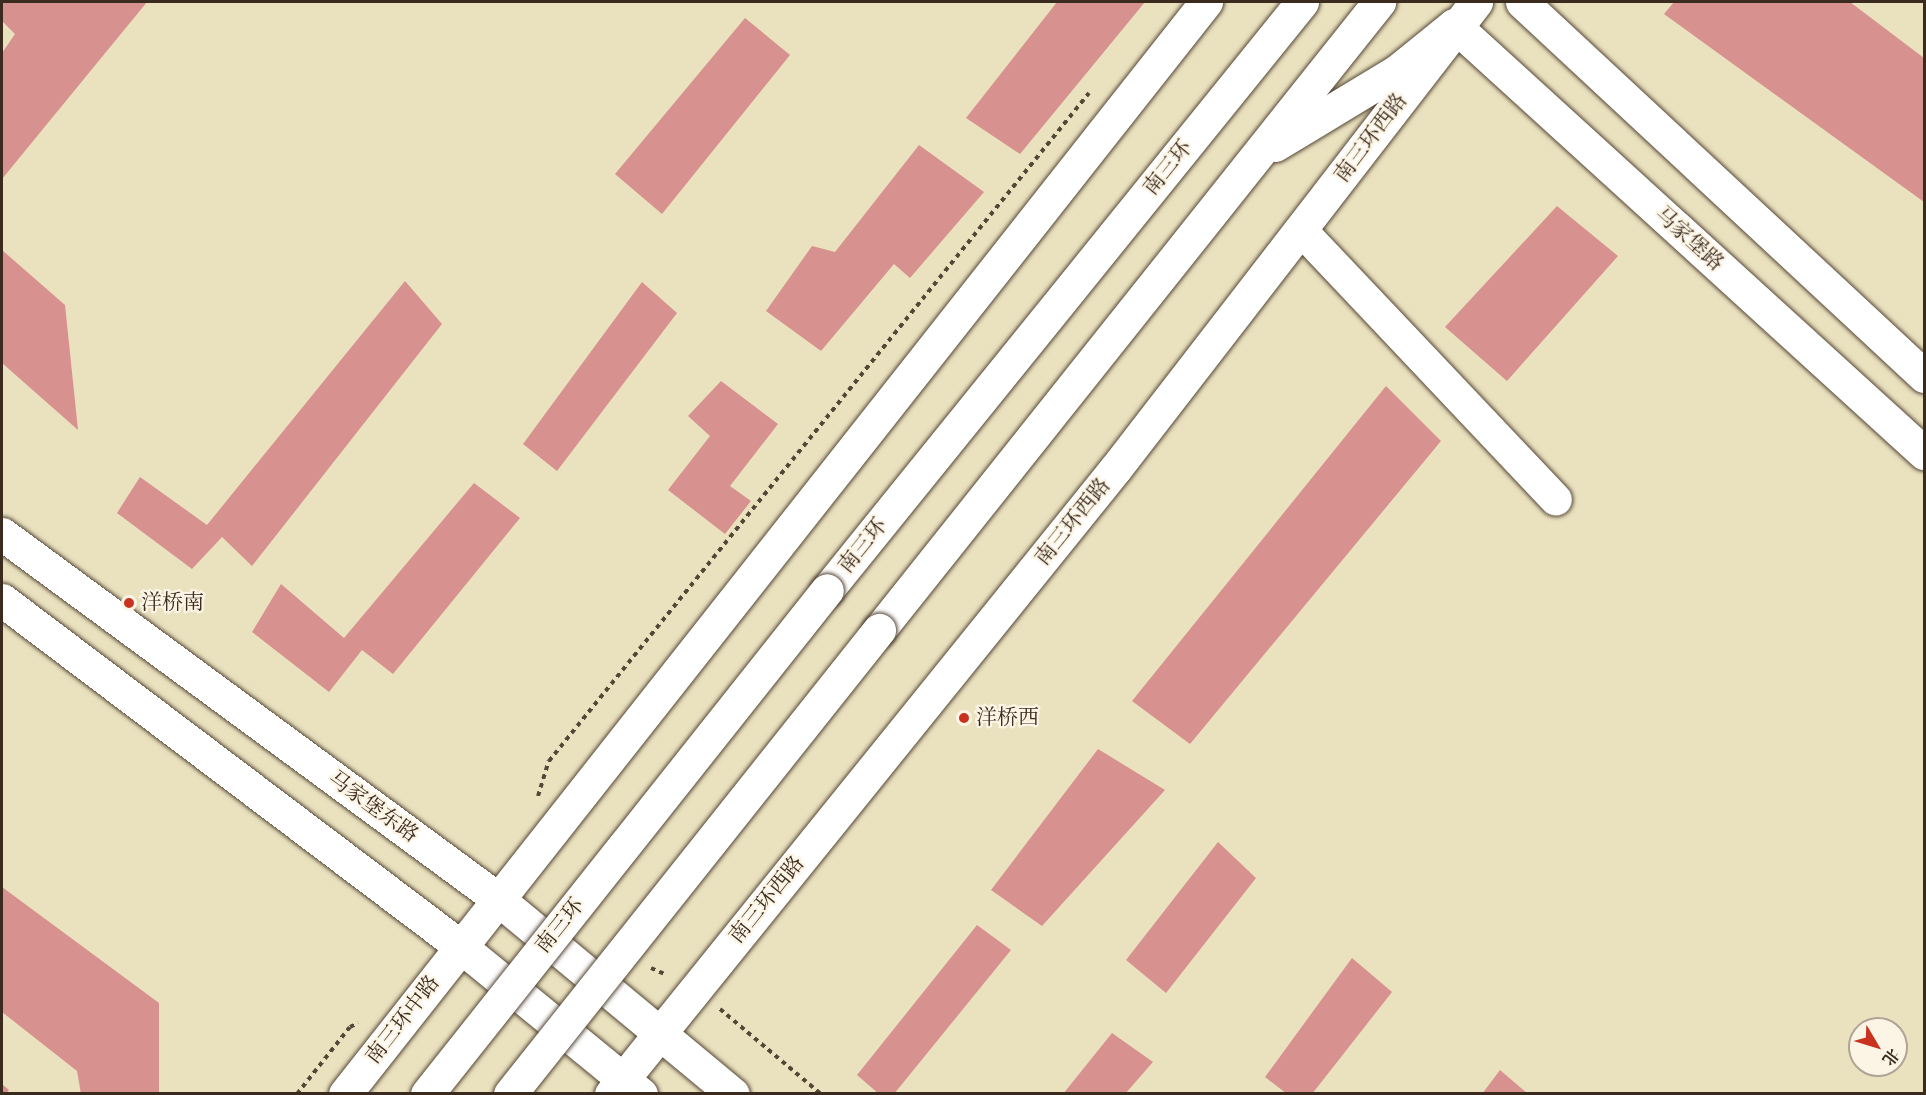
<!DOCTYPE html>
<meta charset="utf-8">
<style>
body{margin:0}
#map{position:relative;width:1926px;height:1095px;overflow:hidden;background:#eae2bf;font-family:"IM FELL Double Pica","Noto Serif SC",serif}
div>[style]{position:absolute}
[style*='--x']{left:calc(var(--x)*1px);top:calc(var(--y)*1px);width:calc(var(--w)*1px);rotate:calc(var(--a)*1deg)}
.building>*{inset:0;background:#d7918f}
.path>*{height:4px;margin-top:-2px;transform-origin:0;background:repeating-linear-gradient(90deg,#554636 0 4.5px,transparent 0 9px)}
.roads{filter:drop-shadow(0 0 2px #554636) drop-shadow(0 0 2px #554636)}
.street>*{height:32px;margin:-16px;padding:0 16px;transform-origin:16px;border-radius:16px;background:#fff}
.secondary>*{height:33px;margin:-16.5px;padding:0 16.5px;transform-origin:16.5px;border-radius:16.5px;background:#fff}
.highway>*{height:33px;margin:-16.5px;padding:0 16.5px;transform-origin:16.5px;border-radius:16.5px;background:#fff}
.bridges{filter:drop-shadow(0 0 2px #554636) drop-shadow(0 0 2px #554636)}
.highway-bridge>*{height:33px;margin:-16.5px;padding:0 16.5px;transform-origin:16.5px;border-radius:16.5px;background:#fff}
.dots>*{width:16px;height:16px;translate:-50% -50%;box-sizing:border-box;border:3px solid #fcf5e5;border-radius:50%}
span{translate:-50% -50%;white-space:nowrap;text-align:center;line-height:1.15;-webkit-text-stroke:4.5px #fcf5e5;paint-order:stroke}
.street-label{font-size:21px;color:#3b2a1e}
.poi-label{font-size:21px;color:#3b2a1e}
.left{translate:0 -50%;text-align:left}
.frame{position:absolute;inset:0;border:3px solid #3b2a1e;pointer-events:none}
.north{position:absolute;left:1848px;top:1017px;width:60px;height:60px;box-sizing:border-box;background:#fcf5e5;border:2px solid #afa495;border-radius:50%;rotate:128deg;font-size:16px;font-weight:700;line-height:24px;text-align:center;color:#3b2a1e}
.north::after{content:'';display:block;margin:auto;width:21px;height:27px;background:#c8321e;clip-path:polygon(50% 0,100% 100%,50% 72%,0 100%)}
</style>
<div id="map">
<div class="building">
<i style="clip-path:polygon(2px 2px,147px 2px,2px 179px,2px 53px,15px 34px,2px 21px)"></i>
<i style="clip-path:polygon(1057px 2px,1145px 2px,1020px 154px,966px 118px)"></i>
<i style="clip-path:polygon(1674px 2px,1850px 2px,1924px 58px,1924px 202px,1664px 14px)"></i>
<i style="clip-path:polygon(745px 18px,790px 55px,662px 214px,615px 174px)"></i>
<i style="clip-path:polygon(919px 145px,984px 192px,910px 278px,894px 264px,821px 351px,766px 311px,812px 246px,835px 252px)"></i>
<i style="clip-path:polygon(1557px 206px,1618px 256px,1507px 381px,1445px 327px)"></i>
<i style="clip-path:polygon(2px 250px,65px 305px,78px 430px,2px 363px)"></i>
<i style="clip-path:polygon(405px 281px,442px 324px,252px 566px,222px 537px,192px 569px,117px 513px,140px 477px,207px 525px)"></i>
<i style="clip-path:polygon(642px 282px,677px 313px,557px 471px,523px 444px)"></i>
<i style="clip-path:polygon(721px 381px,778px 424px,730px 486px,751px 501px,725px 534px,668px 490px,710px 436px,688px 416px)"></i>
<i style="clip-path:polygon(1386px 386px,1441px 441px,1190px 744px,1132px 701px)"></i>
<i style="clip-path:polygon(474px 483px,520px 518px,393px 674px,362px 650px,329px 692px,252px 632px,281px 584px,344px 638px)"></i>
<i style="clip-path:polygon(1098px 749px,1165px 790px,1042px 926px,991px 890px)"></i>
<i style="clip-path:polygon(1218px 842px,1256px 878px,1166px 993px,1126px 960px)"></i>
<i style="clip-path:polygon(2px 887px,159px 1003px,159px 1094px,81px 1094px,77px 1071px,2px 1012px)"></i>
<i style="clip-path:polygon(977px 925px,1011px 950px,894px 1094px,879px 1094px,857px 1075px)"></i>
<i style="clip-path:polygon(1352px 958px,1392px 992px,1312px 1094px,1287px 1094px,1265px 1077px)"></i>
<i style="clip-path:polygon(1112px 1033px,1153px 1062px,1125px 1094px,1063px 1094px)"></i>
<i style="clip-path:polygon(1500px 1070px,1528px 1094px,1482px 1094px)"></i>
<i style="clip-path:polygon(2px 1084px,9px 1090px,6px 1094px,2px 1094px)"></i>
</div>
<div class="path">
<i style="--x:538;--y:796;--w:37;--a:-73"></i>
<i style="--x:549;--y:761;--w:859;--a:-51.05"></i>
<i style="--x:651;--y:968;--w:17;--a:24"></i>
<i style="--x:720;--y:1009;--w:132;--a:40.1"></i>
<i style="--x:297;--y:1094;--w:85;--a:-51.7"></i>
<i style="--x:350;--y:1027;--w:9;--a:-27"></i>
</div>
<div class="roads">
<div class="street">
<i style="--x:1301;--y:230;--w:371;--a:46.6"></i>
</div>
<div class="secondary">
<i style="--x:1522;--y:2;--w:549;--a:42.93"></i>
<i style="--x:1454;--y:25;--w:636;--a:42.32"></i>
<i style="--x:2;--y:534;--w:616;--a:36.35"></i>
<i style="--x:498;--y:899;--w:305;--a:39.7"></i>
<i style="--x:2;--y:600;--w:574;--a:37.07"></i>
<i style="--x:460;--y:946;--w:234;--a:39.3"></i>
<i style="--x:345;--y:1094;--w:1391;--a:-51.75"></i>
<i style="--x:611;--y:1094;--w:804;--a:-51.11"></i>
<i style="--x:1116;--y:468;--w:589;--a:-52.31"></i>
</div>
<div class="highway">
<i style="--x:1275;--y:145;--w:143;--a:-31.2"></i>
<i style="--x:1397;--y:71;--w:73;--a:-38.9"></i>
<i style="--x:827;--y:590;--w:756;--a:-51.07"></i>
<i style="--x:879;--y:630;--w:803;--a:-51.47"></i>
</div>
</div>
<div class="bridges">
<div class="highway-bridge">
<i style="--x:427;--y:1094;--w:643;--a:-51.56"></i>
<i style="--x:510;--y:1094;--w:593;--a:-51.51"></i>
</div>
</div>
<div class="dots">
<i style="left:129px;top:603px;background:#c8321e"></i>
<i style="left:964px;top:718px;background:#c8321e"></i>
</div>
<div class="street-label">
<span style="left:1371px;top:138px;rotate:-53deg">南三环西路</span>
<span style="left:1168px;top:168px;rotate:-51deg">南三环</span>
<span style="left:1689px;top:239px;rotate:42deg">马家堡路</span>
<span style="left:1073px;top:522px;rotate:-51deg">南三环西路</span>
<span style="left:863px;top:546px;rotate:-51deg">南三环</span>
<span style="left:373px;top:807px;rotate:36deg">马家堡东路</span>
<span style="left:767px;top:900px;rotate:-51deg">南三环西路</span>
<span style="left:560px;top:926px;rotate:-51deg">南三环</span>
<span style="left:403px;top:1020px;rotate:-52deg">南三环中路</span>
</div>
<div class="poi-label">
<span class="left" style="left:141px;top:603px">洋桥南</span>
<span class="left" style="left:976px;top:718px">洋桥西</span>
</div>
<div class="frame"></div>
<div class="north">北</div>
</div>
